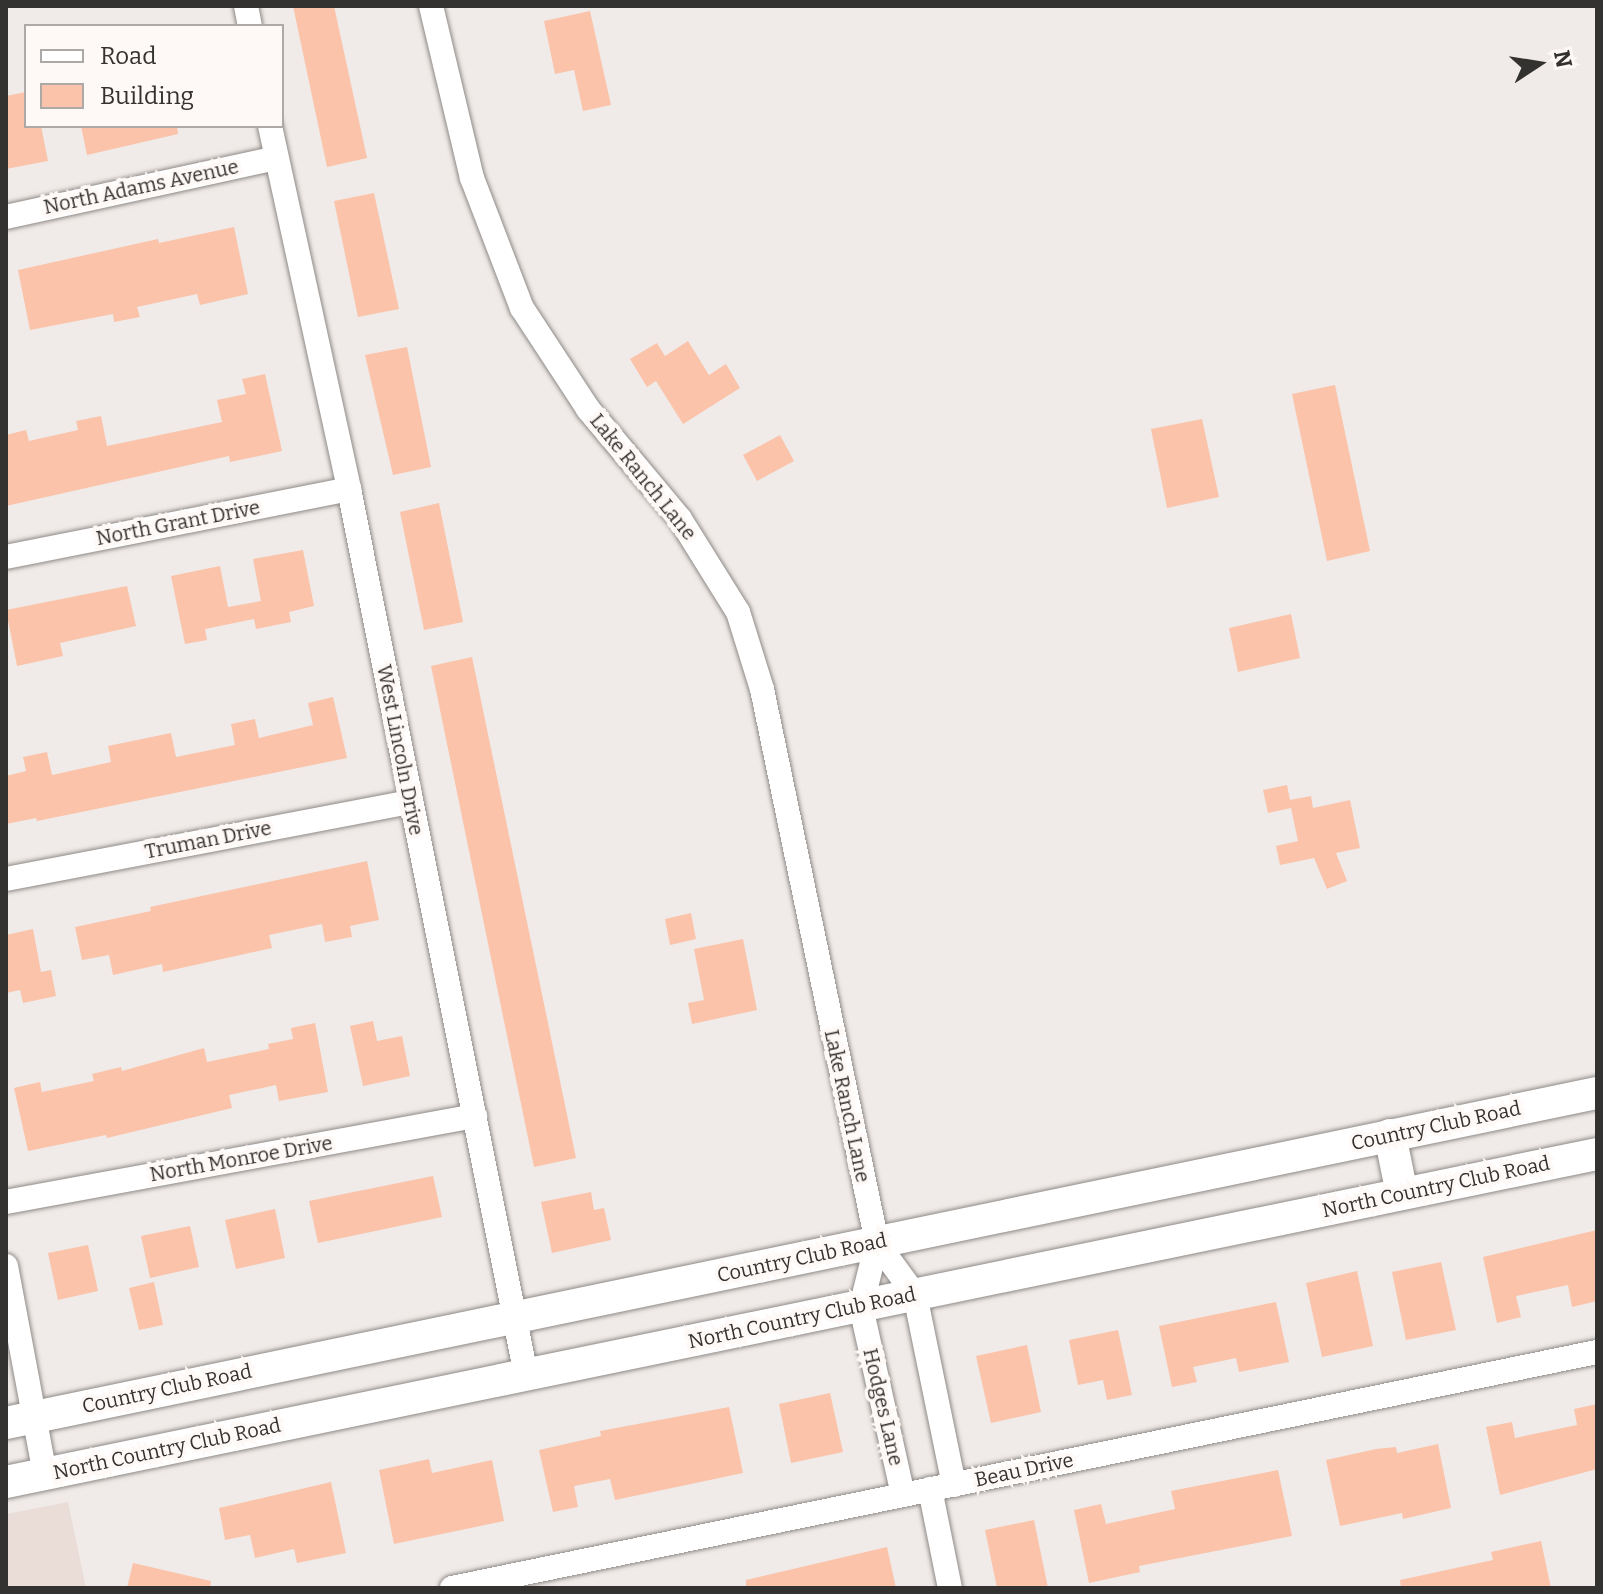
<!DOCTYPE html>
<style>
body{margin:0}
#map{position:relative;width:1603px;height:1594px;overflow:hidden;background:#f0ebe8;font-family:Bitter,serif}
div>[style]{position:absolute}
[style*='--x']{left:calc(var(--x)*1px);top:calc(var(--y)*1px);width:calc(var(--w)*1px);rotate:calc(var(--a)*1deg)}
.built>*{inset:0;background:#eaddd7}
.building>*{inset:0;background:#fac3aa}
.roads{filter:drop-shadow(0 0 2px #8f8a87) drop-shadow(0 0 2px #8f8a87)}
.minor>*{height:24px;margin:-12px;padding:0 12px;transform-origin:12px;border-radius:12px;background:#fff}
.major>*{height:32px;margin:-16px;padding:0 16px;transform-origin:16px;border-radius:16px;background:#fff}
span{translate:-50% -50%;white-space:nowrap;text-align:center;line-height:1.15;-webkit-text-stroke:7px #fef8f6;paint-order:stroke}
.street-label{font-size:20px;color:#343231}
.frame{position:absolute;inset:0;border:8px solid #343231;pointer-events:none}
.legend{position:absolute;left:24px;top:24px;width:260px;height:104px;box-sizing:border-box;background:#fef8f6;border:2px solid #ada9a7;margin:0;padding:10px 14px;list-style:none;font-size:24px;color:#343231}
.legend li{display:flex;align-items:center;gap:16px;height:40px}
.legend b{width:40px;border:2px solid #ada9a7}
.north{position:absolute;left:1499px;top:24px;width:80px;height:80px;-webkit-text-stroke:6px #fef8f6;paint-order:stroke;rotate:78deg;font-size:22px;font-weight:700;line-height:32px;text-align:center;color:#343231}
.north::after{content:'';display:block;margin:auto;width:28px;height:36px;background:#343231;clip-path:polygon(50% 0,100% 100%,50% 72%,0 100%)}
</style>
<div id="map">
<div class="built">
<i style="clip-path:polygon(68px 1502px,86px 1588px,6px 1588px,6px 1514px)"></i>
</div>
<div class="building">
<i style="clip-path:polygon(293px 6px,334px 6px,367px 158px,327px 167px)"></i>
<i style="clip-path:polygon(590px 11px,611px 105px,583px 111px,574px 70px,555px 74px,544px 21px)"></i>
<i style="clip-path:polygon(26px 92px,26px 126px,41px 126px,48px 161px,6px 169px,6px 96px)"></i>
<i style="clip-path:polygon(81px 126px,177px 126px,178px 134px,87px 155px)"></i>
<i style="clip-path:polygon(374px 193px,399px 309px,358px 317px,334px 201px)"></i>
<i style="clip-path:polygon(234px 227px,248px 294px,200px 305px,197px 294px,137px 307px,140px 317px,114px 322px,113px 314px,30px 330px,18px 270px,158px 239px,159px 243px)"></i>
<i style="clip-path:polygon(688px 341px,709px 375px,726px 364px,740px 388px,683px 424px,656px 381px,647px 387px,630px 359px,657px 343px,665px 356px)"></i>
<i style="clip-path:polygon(407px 347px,431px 467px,393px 475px,365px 355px)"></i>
<i style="clip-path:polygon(265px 374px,282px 451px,230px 462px,229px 456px,6px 506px,6px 435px,26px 430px,29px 441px,78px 430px,76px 421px,101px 416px,107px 446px,222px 422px,217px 400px,246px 394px,242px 379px)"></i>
<i style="clip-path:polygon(1335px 385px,1370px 551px,1327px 561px,1292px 394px)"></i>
<i style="clip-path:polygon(1202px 419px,1219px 497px,1167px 508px,1151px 429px)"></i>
<i style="clip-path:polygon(780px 435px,794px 461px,757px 481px,743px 455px)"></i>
<i style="clip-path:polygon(439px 503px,463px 622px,424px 630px,400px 512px)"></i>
<i style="clip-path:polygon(303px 550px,314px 606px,289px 612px,291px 622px,256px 629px,254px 619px,205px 629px,207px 640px,185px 644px,171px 576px,220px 566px,228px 607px,261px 601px,253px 559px)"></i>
<i style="clip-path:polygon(127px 586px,136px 626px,60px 643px,63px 656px,17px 666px,6px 610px)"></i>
<i style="clip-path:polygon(1291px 614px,1300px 658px,1238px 672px,1229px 628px)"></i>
<i style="clip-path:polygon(472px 657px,576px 1158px,534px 1167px,431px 666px)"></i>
<i style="clip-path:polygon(333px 697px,347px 758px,37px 821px,36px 818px,6px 824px,6px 776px,26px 771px,23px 757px,47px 752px,52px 775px,111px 762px,108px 746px,171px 733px,176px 757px,235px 745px,231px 724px,255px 719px,259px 738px,313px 725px,308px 703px)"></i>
<i style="clip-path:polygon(1287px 785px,1290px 800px,1311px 796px,1313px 808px,1350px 800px,1360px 848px,1336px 853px,1347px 881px,1327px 889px,1314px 858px,1280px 865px,1276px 846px,1298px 841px,1291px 808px,1268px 813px,1263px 790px)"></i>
<i style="clip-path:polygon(367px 861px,379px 920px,350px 926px,352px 937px,325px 942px,322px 924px,269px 935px,272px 948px,163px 972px,162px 964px,113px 975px,109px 955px,82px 960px,75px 927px,151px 911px,150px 907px)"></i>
<i style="clip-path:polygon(691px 913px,696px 939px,670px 945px,665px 919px)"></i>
<i style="clip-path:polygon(33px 929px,41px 972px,51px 970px,56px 996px,23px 1003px,20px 990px,6px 993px,6px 935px)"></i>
<i style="clip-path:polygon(743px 939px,757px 1010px,692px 1024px,688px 1003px,704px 1000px,694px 949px)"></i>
<i style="clip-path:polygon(373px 1021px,377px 1041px,402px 1036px,410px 1076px,363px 1086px,350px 1026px)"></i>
<i style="clip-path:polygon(315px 1023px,328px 1092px,279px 1101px,276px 1085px,229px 1095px,232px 1108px,107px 1138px,106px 1135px,28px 1151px,14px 1088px,40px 1082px,42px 1092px,94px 1081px,92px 1074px,121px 1067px,122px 1071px,204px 1048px,207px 1062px,269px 1049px,268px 1044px,293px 1039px,291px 1028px)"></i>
<i style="clip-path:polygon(433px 1176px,442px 1217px,318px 1243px,309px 1201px)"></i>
<i style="clip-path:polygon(591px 1192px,594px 1210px,604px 1208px,611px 1240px,552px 1253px,541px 1202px)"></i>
<i style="clip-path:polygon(275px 1209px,285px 1258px,236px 1269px,225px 1220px)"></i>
<i style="clip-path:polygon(190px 1226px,199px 1267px,150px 1278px,141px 1236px)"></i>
<i style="clip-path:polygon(1597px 1230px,1597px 1301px,1572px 1307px,1568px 1285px,1516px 1296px,1521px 1317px,1497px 1323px,1483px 1257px)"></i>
<i style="clip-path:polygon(88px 1245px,98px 1291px,58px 1300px,48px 1253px)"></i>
<i style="clip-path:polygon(1441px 1262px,1456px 1330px,1406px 1340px,1392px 1272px)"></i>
<i style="clip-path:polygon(1357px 1271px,1373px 1346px,1322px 1357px,1306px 1283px)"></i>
<i style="clip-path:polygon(154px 1282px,163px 1325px,139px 1330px,129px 1288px)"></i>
<i style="clip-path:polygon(1276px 1302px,1289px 1362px,1239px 1372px,1236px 1358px,1193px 1367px,1197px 1382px,1172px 1387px,1159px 1326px)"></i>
<i style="clip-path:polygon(1118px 1330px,1132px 1395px,1107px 1400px,1103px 1380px,1078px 1385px,1069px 1340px)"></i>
<i style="clip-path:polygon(1027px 1345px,1041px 1412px,991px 1423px,976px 1356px)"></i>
<i style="clip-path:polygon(830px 1393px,843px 1452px,791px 1463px,779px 1404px)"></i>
<i style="clip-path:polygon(1597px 1404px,1597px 1469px,1500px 1495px,1486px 1427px,1512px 1422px,1515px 1438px,1577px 1425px,1574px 1409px)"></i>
<i style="clip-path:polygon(729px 1407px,743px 1473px,615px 1500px,610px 1479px,574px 1486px,578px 1507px,553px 1512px,539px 1450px,601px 1436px,600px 1431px)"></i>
<i style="clip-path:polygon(1438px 1444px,1451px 1508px,1403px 1519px,1402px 1513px,1340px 1526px,1326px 1460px,1376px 1449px,1396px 1447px,1397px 1453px)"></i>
<i style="clip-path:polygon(429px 1459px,432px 1473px,492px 1460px,504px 1521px,394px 1544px,379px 1470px)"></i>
<i style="clip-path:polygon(1278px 1470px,1292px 1536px,1139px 1566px,1140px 1572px,1089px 1583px,1074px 1510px,1101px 1504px,1106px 1524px,1175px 1509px,1171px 1491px)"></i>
<i style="clip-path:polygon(331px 1482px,346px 1553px,297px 1563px,294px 1549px,255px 1558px,250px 1535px,225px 1540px,219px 1508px)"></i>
<i style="clip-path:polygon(1034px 1520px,1048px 1588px,997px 1588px,985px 1530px)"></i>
<i style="clip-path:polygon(1541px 1541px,1551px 1588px,1401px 1588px,1400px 1580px,1493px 1560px,1491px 1552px)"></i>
<i style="clip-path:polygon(887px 1547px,896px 1588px,746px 1588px,746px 1580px)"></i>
<i style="clip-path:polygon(133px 1563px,211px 1581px,210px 1588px,127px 1588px)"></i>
</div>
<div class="roads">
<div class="minor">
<i style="--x:246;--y:6;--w:20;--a:79"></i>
<i style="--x:431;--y:6;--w:177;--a:76.6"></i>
<i style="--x:472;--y:178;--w:139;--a:69"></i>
<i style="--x:522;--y:308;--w:121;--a:56.8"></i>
<i style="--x:588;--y:409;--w:143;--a:50.1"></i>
<i style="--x:680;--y:519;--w:110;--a:58.1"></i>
<i style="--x:738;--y:612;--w:81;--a:72.7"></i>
<i style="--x:762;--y:689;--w:566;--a:78.27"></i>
<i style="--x:270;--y:126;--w:371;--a:77.7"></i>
<i style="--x:349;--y:489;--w:904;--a:78.7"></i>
<i style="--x:6;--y:217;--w:276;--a:-12.3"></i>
<i style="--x:6;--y:557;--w:350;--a:-11.2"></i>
<i style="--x:6;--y:879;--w:411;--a:-10.8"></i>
<i style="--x:6;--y:1202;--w:477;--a:-10.4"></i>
<i style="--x:6;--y:1266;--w:212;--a:79.4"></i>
<i style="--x:930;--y:1489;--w:101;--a:78.6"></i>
<i style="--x:903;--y:1495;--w:193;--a:-102.6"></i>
<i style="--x:861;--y:1307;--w:66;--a:-76"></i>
<i style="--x:877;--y:1243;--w:64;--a:53.8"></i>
<i style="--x:915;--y:1295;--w:194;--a:78.4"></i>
<i style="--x:452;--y:1588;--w:1169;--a:-11.65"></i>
</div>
<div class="major">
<i style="--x:1390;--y:1135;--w:60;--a:78.5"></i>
<i style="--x:6;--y:1423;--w:1625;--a:-11.72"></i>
<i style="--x:6;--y:1482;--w:1624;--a:-11.65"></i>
</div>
</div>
<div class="street-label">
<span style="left:141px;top:187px;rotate:-12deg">North Adams Avenue</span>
<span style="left:643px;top:477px;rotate:51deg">Lake Ranch Lane</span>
<span style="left:178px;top:523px;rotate:-11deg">North Grant Drive</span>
<span style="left:400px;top:750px;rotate:79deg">West Lincoln Drive</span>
<span style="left:208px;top:840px;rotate:-11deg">Truman Drive</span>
<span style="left:847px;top:1106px;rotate:78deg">Lake Ranch Lane</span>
<span style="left:1436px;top:1126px;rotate:-12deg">Country Club Road</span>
<span style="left:241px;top:1159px;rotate:-10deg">North Monroe Drive</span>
<span style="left:1436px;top:1187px;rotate:-12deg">North Country Club Road</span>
<span style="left:802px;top:1258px;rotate:-12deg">Country Club Road</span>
<span style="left:802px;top:1318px;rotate:-12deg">North Country Club Road</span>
<span style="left:167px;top:1389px;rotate:-12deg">Country Club Road</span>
<span style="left:883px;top:1407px;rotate:77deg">Hodges Lane</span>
<span style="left:167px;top:1449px;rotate:-12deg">North Country Club Road</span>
<span style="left:1024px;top:1470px;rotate:-12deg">Beau Drive</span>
</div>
<div class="frame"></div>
<ul class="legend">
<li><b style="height:10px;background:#fff"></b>Road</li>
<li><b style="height:22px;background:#fac3aa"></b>Building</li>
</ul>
<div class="north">N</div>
</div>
